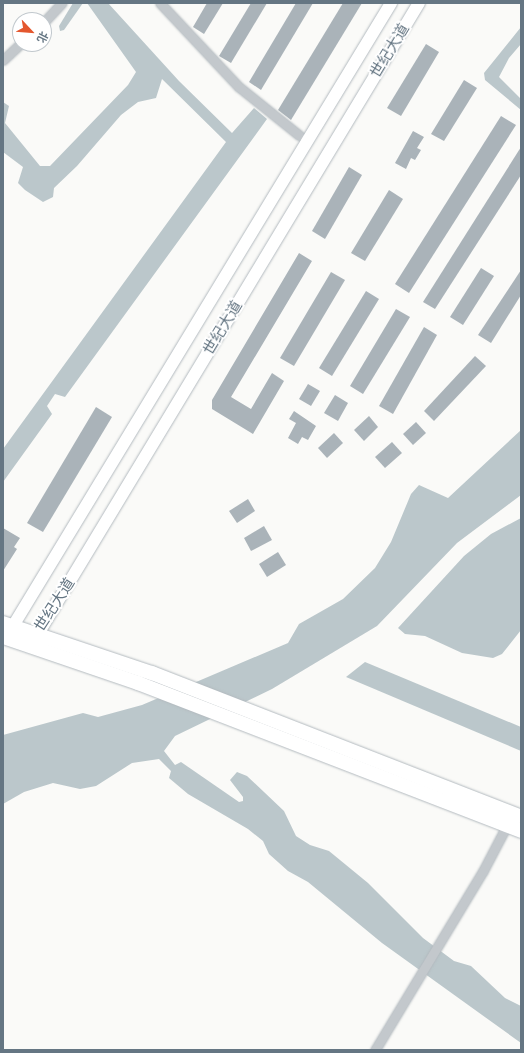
<!DOCTYPE html>
<meta charset="utf-8">
<style>
body{margin:0}
#map{position:relative;width:524px;height:1053px;overflow:hidden;background:#fafaf8;font-family:"Sofia Sans Condensed","Noto Sans SC",sans-serif}
div>[style]{position:absolute}
[style*='--x']{left:calc(var(--x)*1px);top:calc(var(--y)*1px);width:calc(var(--w)*1px);rotate:calc(var(--a)*1deg)}
.water>*{inset:0;background:#bbc7cb}
.building>*{inset:0;background:#aab3b9}
.roads{filter:drop-shadow(0 0 1px #b3babf) drop-shadow(0 0 1px #b3babf)}
.street>*{height:9px;margin:-4.5px;padding:0 4.5px;transform-origin:4.5px;border-radius:4.5px;background:#c3c8cc}
.secondary>*{height:12px;margin:-6px;padding:0 6px;transform-origin:6px;border-radius:6px;background:#fff}
.primary>*{height:14px;margin:-7px;padding:0 7px;transform-origin:7px;border-radius:7px;background:#fff}
span{translate:-50% -50%;white-space:nowrap;text-align:center;line-height:1.15;-webkit-text-stroke:4px #fff;paint-order:stroke}
.street-label{font-size:15px;color:#657683}
.frame{position:absolute;inset:0;border:4px solid #657683;pointer-events:none}
.north{position:absolute;left:12px;top:12px;width:40px;height:40px;box-sizing:border-box;background:#fff;border:1px solid #c1c8cd;border-radius:50%;rotate:116deg;font-size:11px;font-weight:700;line-height:16px;text-align:center;color:#657683}
.north::after{content:'';display:block;margin:auto;width:14px;height:18px;background:#e4572e;clip-path:polygon(50% 0,100% 100%,50% 72%,0 100%)}
</style>
<div id="map">
<div class="water">
<i style="clip-path:polygon(73px 3px,83px 3px,64px 30px,60px 31px,59px 26px)"></i>
<i style="clip-path:polygon(87px 3px,108px 3px,179px 81px,232px 133px,254px 108px,267px 119px,65px 397px,55px 394px,47px 406px,52px 414px,3px 482px,3px 449px,226px 142px,162px 79px,156px 98px,138px 102px,121px 115px,77px 166px,54px 188px,53px 197px,43px 202px,25px 190px,18px 183px,23px 167px,3px 152px,3px 102px,9px 106px,5px 123px,40px 166px,50px 166px,128px 85px,136px 72px)"></i>
<i style="clip-path:polygon(521px 27px,521px 44px,509px 58px,499px 77px,521px 99px,521px 110px,485px 80px,484px 73px)"></i>
<i style="clip-path:polygon(521px 430px,521px 495px,457px 543px,377px 626px,272px 689px,175px 736px,164px 751px,175px 765px,181px 762px,239px 802px,243px 801px,243px 797px,230px 780px,237px 772px,247px 776px,284px 811px,296px 836px,310px 845px,329px 851px,368px 883px,423px 938px,454px 961px,471px 966px,505px 998px,521px 1006px,521px 1043px,382px 943px,308px 882px,288px 871px,269px 854px,263px 841px,248px 829px,188px 794px,169px 778px,171px 771px,159px 759px,132px 763px,96px 786px,80px 789px,53px 783px,24px 792px,3px 804px,3px 735px,83px 713px,98px 717px,142px 705px,288px 643px,299px 624px,343px 599px,375px 568px,391px 542px,411px 494px,419px 485px,448px 498px)"></i>
<i style="clip-path:polygon(521px 518px,521px 630px,502px 654px,493px 658px,462px 653px,425px 636px,405px 634px,398px 628px,464px 556px,491px 534px)"></i>
<i style="clip-path:polygon(365px 662px,521px 727px,521px 751px,346px 677px)"></i>
</div>
<div class="building">
<i style="clip-path:polygon(207px 3px,223px 3px,204px 34px,193px 27px)"></i>
<i style="clip-path:polygon(251px 3px,267px 3px,231px 63px,219px 56px)"></i>
<i style="clip-path:polygon(296px 3px,313px 3px,261px 90px,249px 82px)"></i>
<i style="clip-path:polygon(343px 3px,362px 3px,291px 120px,278px 110px)"></i>
<i style="clip-path:polygon(426px 44px,439px 52px,401px 116px,387px 108px)"></i>
<i style="clip-path:polygon(464px 80px,477px 88px,444px 141px,431px 134px)"></i>
<i style="clip-path:polygon(501px 116px,516px 125px,409px 293px,395px 284px)"></i>
<i style="clip-path:polygon(413px 131px,424px 137px,417px 148px,421px 150px,415px 160px,411px 158px,406px 169px,395px 163px)"></i>
<i style="clip-path:polygon(521px 147px,521px 175px,435px 309px,423px 302px)"></i>
<i style="clip-path:polygon(349px 167px,362px 175px,325px 239px,312px 231px)"></i>
<i style="clip-path:polygon(389px 190px,403px 199px,365px 261px,351px 253px)"></i>
<i style="clip-path:polygon(299px 253px,312px 261px,231px 397px,251px 409px,272px 373px,284px 381px,253px 434px,212px 409px,212px 400px)"></i>
<i style="clip-path:polygon(481px 268px,494px 276px,463px 325px,450px 317px)"></i>
<i style="clip-path:polygon(521px 270px,521px 295px,491px 343px,478px 335px)"></i>
<i style="clip-path:polygon(331px 272px,345px 280px,294px 366px,280px 358px)"></i>
<i style="clip-path:polygon(366px 291px,379px 299px,332px 376px,319px 368px)"></i>
<i style="clip-path:polygon(396px 309px,410px 317px,363px 394px,350px 386px)"></i>
<i style="clip-path:polygon(424px 327px,437px 335px,393px 414px,379px 406px)"></i>
<i style="clip-path:polygon(475px 356px,486px 366px,434px 421px,424px 411px)"></i>
<i style="clip-path:polygon(308px 384px,320px 391px,311px 406px,299px 399px)"></i>
<i style="clip-path:polygon(335px 395px,348px 403px,338px 421px,324px 413px)"></i>
<i style="clip-path:polygon(96px 407px,112px 417px,43px 532px,27px 523px)"></i>
<i style="clip-path:polygon(294px 411px,316px 426px,308px 440px,302px 437px,298px 444px,288px 438px,296px 423px,289px 419px)"></i>
<i style="clip-path:polygon(369px 416px,378px 427px,364px 441px,354px 430px)"></i>
<i style="clip-path:polygon(416px 422px,426px 433px,413px 445px,403px 434px)"></i>
<i style="clip-path:polygon(334px 433px,343px 443px,327px 458px,318px 448px)"></i>
<i style="clip-path:polygon(392px 442px,402px 453px,385px 468px,375px 457px)"></i>
<i style="clip-path:polygon(248px 499px,255px 511px,237px 523px,229px 511px)"></i>
<i style="clip-path:polygon(264px 526px,272px 540px,251px 551px,244px 538px)"></i>
<i style="clip-path:polygon(3px 528px,20px 538px,14px 547px,17px 549px,3px 571px)"></i>
<i style="clip-path:polygon(278px 552px,286px 565px,267px 577px,259px 564px)"></i>
</div>
<div class="roads">
<div class="street">
<i style="--x:160;--y:3;--w:115;--a:46.8"></i>
<i style="--x:239;--y:87;--w:77;--a:38.7"></i>
<i style="--x:44;--y:22;--w:26;--a:-47"></i>
<i style="--x:3;--y:60;--w:23;--a:-43"></i>
<i style="--x:375;--y:1050;--w:209;--a:-58.9"></i>
<i style="--x:483;--y:871;--w:52;--a:-62.4"></i>
</div>
<div class="secondary">
<i style="--x:16;--y:633;--w:8;--a:-113"></i>
<i style="--x:13;--y:626;--w:729;--a:-58.75"></i>
<i style="--x:30;--y:638;--w:9;--a:-27"></i>
<i style="--x:38;--y:634;--w:737;--a:-58.88"></i>
</div>
<div class="primary">
<i style="--x:3;--y:623;--w:157;--a:18.6"></i>
<i style="--x:152;--y:673;--w:396;--a:21.3"></i>
<i style="--x:3;--y:637;--w:143;--a:18.8"></i>
<i style="--x:138;--y:683;--w:411;--a:21.1"></i>
</div>
</div>
<div class="street-label">
<span style="left:390px;top:51px;rotate:-59deg">世纪大道</span>
<span style="left:223px;top:328px;rotate:-59deg">世纪大道</span>
<span style="left:55px;top:605px;rotate:-57deg">世纪大道</span>
</div>
<div class="frame"></div>
<div class="north">北</div>
</div>
